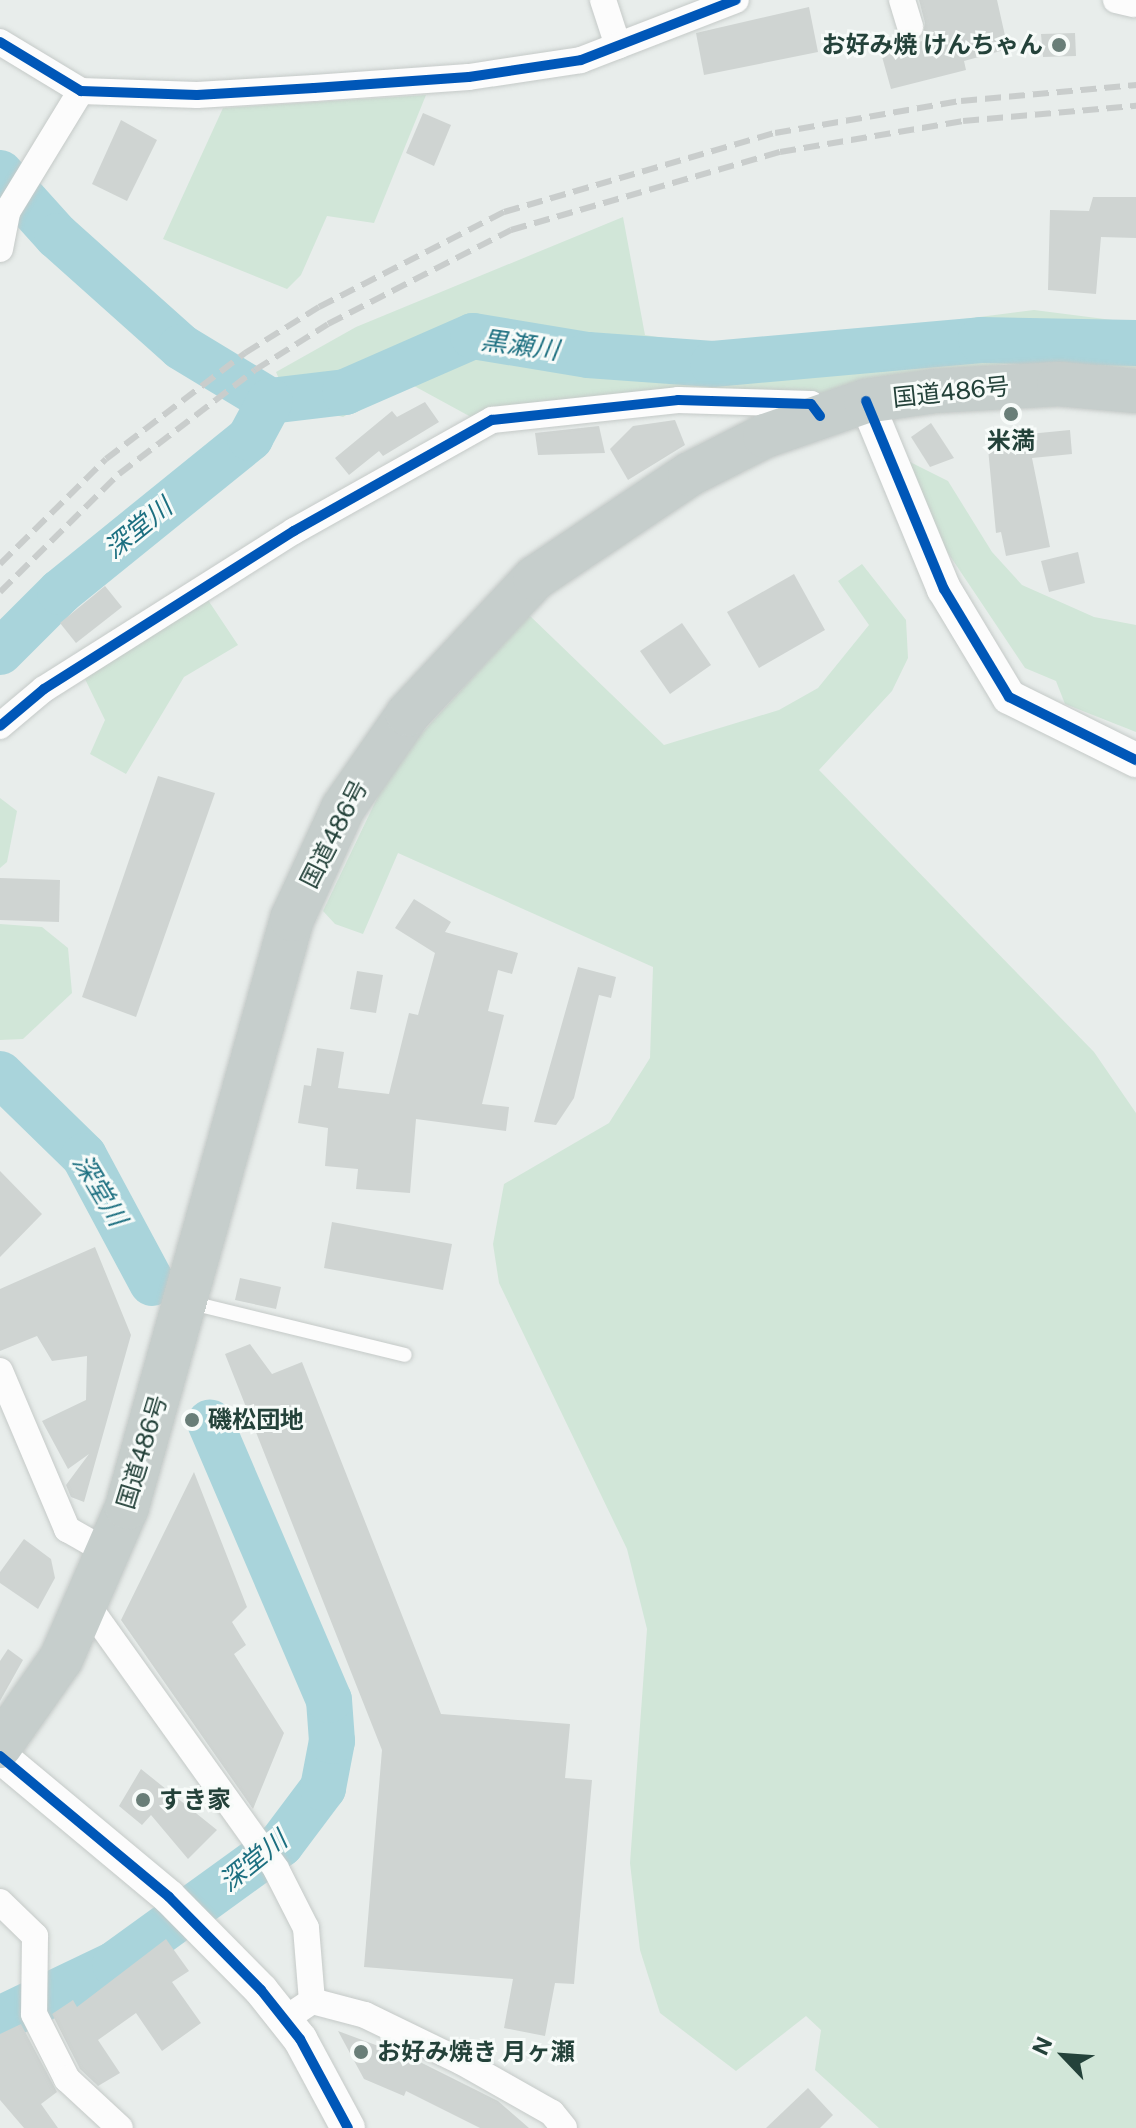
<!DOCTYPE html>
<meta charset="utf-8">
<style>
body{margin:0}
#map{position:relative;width:1136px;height:2128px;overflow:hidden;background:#e8edeb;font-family:"Public Sans","Noto Sans JP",sans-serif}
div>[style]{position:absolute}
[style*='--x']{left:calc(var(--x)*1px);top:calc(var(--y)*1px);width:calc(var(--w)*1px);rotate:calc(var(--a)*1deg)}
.green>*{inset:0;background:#d1e6d8}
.river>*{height:46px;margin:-23px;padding:0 23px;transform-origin:23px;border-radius:23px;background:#a9d4db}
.building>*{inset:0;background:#cfd4d2}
.roads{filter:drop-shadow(0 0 2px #c5cac8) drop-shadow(0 0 2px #c5cac8)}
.service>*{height:14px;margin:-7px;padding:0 7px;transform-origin:7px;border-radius:7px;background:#fcfcfc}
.minor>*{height:26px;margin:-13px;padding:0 13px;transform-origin:13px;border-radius:13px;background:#fcfcfc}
.tertiary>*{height:34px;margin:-17px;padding:0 17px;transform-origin:17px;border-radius:17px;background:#fcfcfc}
.trunk>*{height:44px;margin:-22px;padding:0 22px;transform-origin:22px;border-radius:22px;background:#c6cecc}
.rail>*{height:6px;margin-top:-3px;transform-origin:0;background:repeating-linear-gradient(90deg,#c9cdcc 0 16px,transparent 0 24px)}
.cycleway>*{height:10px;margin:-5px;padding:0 5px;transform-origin:5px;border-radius:5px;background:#0057b8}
.dots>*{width:22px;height:22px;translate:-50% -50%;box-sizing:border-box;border:4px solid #f7fbf9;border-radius:50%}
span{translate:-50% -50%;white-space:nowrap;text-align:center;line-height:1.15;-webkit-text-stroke:6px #f7fbf9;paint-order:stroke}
.poi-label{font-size:24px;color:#24423a;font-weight:700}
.right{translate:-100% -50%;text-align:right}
.left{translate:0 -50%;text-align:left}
.street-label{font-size:24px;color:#24423a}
.water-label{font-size:26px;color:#1c6f80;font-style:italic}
.north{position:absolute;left:1024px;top:2016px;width:80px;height:80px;-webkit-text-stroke:6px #f7fbf9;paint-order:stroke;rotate:295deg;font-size:22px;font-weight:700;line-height:32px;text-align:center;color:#24423a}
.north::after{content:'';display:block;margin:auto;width:28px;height:36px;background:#24423a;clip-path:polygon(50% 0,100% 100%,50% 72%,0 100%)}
</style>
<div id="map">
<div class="green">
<i style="clip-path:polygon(426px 95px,374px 223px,327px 216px,301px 275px,287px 289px,163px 239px,223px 108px)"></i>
<i style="clip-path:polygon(623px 217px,645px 335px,734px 349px,1034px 310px,1136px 323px,1136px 368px,1004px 364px,806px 398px,471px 417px,405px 381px,343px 417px,289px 402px,276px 372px,356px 327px)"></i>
<i style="clip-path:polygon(902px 458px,948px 481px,992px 552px,1022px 585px,1094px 617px,1136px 625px,1136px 732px,1065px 704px,1056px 681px,1025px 668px,940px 541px)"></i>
<i style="clip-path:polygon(862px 564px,906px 620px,908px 658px,892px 691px,819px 770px,1094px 1052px,1136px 1113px,1136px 2128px,879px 2128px,815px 2070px,821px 2030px,806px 2016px,736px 2071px,660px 2013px,640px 1950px,630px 1863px,647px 1629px,627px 1549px,499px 1283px,493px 1244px,504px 1184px,609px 1123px,650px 1058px,653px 967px,398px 853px,363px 934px,335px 924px,323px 911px,393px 765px,529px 615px,664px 745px,779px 710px,818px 688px,869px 625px,838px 581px)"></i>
<i style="clip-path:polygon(206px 597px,238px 645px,184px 677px,126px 774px,90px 754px,105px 720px,85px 679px)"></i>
<i style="clip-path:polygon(0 798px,17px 811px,7px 862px,0 868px)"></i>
<i style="clip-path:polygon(0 924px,42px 927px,68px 948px,72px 993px,23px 1039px,0 1040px)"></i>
</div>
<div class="river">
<i style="--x:0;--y:173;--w:85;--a:47.9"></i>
<i style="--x:57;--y:236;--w:166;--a:41.8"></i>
<i style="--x:181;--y:347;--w:104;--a:31.2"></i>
<i style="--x:270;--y:401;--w:76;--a:-6.8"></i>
<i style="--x:345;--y:392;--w:140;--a:-23.6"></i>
<i style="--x:473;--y:336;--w:117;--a:9.4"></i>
<i style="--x:588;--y:355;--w:125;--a:4.1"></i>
<i style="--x:713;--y:364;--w:269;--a:-5.1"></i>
<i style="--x:981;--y:340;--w:155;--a:1.1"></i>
<i style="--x:0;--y:652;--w:85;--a:-45"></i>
<i style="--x:60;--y:592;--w:245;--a:-39"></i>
<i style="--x:250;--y:438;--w:42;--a:-61.6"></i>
<i style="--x:0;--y:1074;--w:117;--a:44.3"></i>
<i style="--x:84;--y:1156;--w:144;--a:61.8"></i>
<i style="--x:0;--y:2019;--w:127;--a:-25.6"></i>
<i style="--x:115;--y:1964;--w:205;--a:-35.9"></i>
<i style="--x:281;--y:1844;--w:70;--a:-53.1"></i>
<i style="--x:323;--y:1788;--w:48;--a:-79.2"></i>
<i style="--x:332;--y:1741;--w:41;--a:-94.2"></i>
<i style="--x:329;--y:1700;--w:302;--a:-113.2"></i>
</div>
<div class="building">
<i style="clip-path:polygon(919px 0,997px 0,1008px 49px,964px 61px,966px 70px,891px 89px,881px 53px,922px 41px,925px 23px)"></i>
<i style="clip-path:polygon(809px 7px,818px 52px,704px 75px,696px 33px)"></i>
<i style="clip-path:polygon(1075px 33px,1076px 56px,1043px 57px,1041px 34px)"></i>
<i style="clip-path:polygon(423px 113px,451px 125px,434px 166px,406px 153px)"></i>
<i style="clip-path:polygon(121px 120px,157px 140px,127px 201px,92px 184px)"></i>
<i style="clip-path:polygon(1093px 197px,1136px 197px,1136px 238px,1101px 237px,1096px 294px,1048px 290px,1050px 210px,1089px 211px)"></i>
<i style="clip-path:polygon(425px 402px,439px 422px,383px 456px,379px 451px,349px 475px,335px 458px,392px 411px,397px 417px)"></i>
<i style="clip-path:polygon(675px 420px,685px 445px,628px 480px,610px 449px,633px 426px)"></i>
<i style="clip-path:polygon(931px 423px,954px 458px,930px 467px,911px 437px)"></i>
<i style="clip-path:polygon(599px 426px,605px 453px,538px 455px,535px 433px)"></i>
<i style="clip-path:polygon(1070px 430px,1072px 454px,1032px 458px,1050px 547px,1006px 556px,1001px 532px,996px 533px,987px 438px)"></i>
<i style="clip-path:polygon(1078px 552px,1085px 583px,1049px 592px,1041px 561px)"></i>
<i style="clip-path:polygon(794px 574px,825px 630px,759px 668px,727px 612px)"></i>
<i style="clip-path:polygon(105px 586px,122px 607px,76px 643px,60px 623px)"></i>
<i style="clip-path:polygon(682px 623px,711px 665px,670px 694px,640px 651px)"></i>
<i style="clip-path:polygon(158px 776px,215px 793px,136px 1017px,82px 997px)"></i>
<i style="clip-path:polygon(0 878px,60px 880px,59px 922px,0 920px)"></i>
<i style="clip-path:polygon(414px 899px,451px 922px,445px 932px,518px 953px,512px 974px,498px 970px,488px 1011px,504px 1015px,482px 1104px,509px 1107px,506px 1131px,416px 1119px,410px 1193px,356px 1189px,358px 1169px,325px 1166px,328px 1128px,298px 1123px,304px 1085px,311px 1086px,317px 1048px,344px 1052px,338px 1088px,389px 1094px,409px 1013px,418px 1015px,435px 953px,395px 928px)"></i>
<i style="clip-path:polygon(578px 967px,616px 977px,611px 998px,599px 995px,574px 1098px,556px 1125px,534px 1122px)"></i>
<i style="clip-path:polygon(357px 971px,383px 975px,376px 1013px,350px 1009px)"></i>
<i style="clip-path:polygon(0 1171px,42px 1214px,0 1257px)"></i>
<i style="clip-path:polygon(332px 1222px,452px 1244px,443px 1290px,324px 1268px)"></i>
<i style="clip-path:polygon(95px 1247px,131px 1335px,84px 1502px,71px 1497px,66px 1485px,89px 1454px,68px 1469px,42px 1421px,86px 1400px,87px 1356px,52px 1361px,37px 1336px,0 1351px,0 1289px)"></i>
<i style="clip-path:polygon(240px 1278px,281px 1287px,276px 1309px,235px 1300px)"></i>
<i style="clip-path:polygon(250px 1344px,272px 1374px,302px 1362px,441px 1714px,570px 1724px,565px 1778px,592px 1780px,574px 1984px,555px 1983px,545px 2036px,504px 2028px,513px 1979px,364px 1967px,382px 1750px,225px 1354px)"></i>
<i style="clip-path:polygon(194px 1472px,247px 1607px,232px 1622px,246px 1645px,234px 1654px,284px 1733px,253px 1809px,121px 1620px)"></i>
<i style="clip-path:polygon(24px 1539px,51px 1559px,55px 1578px,38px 1609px,0 1583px,0 1572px)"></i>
<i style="clip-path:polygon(8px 1649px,23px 1660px,0 1701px,0 1661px)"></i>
<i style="clip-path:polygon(141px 1769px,217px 1830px,188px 1859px,151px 1815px,142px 1825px,119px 1806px)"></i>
<i style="clip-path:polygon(166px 1939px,189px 1971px,172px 1982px,201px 2023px,162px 2051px,136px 2013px,98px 2040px,120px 2073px,98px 2086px,80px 2069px,52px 2014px,73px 2000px,77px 2007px)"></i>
<i style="clip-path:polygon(21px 2024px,57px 2092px,41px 2104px,58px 2128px,24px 2128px,0 2100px,0 2034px)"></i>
<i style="clip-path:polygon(338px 2031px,416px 2060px,498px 2101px,529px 2128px,480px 2128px,406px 2091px,404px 2096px,364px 2079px)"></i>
<i style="clip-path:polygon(808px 2088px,833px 2115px,820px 2128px,766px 2128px)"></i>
</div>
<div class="roads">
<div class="service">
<i style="--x:188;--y:1302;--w:223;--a:13.7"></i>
</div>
<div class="minor">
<i style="--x:603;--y:0;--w:48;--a:71.9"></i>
<i style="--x:902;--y:0;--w:28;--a:73"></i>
<i style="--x:1116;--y:0;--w:18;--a:13"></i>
<i style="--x:0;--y:42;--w:95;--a:31.2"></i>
<i style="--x:81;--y:91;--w:116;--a:2"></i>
<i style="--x:197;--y:95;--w:117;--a:-3.4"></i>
<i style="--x:314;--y:88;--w:155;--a:-4.1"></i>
<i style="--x:469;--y:77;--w:113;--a:-8.6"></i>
<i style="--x:581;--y:60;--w:166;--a:-21.2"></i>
<i style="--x:0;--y:249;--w:38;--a:-79"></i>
<i style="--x:7;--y:212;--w:142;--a:-58.6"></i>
<i style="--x:0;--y:726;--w:57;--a:-40.1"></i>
<i style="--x:44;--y:689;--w:296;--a:-32.3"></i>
<i style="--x:294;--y:531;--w:227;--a:-29.3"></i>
<i style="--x:492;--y:420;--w:187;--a:-6.1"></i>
<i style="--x:678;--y:400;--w:133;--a:1.7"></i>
<i style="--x:811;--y:404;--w:15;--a:53"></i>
<i style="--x:0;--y:1371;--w:172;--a:67"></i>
<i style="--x:67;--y:1529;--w:48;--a:29.7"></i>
<i style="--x:88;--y:1606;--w:323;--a:54.4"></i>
<i style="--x:276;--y:1869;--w:66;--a:63"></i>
<i style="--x:306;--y:1928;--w:73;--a:85.3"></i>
<i style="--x:312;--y:2001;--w:34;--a:146"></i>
<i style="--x:0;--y:1902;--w:49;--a:44.2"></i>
<i style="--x:35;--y:1936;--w:78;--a:90.7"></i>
<i style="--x:34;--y:2014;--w:73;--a:63.1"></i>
<i style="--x:67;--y:2079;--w:72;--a:42.8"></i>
<i style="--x:312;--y:2001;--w:55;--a:14.8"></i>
<i style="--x:365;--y:2015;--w:108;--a:25.9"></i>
<i style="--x:462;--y:2062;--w:103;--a:29.5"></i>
<i style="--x:552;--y:2113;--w:19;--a:51"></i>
</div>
<div class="tertiary">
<i style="--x:866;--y:401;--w:204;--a:67.5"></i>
<i style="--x:944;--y:589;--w:126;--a:59"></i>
<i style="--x:1009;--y:697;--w:142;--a:26.4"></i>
<i style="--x:0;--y:1756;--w:220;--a:39.8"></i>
<i style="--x:169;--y:1897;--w:131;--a:45.3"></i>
<i style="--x:261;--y:1990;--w:63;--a:51.5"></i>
<i style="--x:300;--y:2039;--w:101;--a:61.7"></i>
</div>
<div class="trunk">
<i style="--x:0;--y:1746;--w:106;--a:-55"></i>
<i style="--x:61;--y:1659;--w:166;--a:-66.5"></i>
<i style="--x:127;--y:1507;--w:611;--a:-74.33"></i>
<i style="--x:292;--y:919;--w:122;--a:-65.3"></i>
<i style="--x:343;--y:808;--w:114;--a:-55.3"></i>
<i style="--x:408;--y:714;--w:186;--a:-47"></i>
<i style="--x:535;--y:578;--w:187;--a:-33.9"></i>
<i style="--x:690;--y:474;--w:84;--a:-26.9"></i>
<i style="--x:765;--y:436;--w:107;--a:-19.1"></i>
<i style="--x:866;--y:401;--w:70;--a:-8.2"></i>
<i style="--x:935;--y:391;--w:124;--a:-3.2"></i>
<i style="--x:1059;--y:384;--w:77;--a:5.2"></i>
</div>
</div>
<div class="rail">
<i style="--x:0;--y:564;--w:149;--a:-44.7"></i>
<i style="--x:106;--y:459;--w:175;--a:-37.3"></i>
<i style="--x:245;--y:353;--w:87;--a:-31.9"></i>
<i style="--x:319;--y:307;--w:208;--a:-27.2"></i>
<i style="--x:504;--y:212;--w:282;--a:-16.3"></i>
<i style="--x:775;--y:133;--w:189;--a:-9.8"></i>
<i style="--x:961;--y:101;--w:176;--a:-5.2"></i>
<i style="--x:0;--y:592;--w:168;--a:-44.8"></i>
<i style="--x:119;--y:474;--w:171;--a:-37.4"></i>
<i style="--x:255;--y:370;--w:86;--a:-32.2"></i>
<i style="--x:328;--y:324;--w:206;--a:-27.2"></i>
<i style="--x:511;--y:230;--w:280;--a:-16.2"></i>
<i style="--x:780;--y:152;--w:186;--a:-9.6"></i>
<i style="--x:963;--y:121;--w:174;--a:-5"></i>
</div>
<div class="cycleway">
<i style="--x:0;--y:42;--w:95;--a:31.2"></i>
<i style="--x:81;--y:91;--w:116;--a:2"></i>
<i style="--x:197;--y:95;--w:117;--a:-3.4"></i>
<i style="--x:314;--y:88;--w:155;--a:-4.1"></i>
<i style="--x:469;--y:77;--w:113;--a:-8.6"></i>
<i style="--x:581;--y:60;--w:166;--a:-21.2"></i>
<i style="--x:866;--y:401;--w:204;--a:67.5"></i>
<i style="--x:944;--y:589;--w:126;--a:59"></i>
<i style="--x:1009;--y:697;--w:142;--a:26.4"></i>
<i style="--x:0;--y:726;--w:57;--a:-40.1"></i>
<i style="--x:44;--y:689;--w:296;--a:-32.3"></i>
<i style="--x:294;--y:531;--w:227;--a:-29.3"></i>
<i style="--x:492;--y:420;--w:187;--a:-6.1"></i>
<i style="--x:678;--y:400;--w:133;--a:1.7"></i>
<i style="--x:811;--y:404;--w:15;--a:53"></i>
<i style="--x:0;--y:1756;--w:220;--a:39.8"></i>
<i style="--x:169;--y:1897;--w:131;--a:45.3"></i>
<i style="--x:261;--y:1990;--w:63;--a:51.5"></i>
<i style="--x:300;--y:2039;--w:101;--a:61.7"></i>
</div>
<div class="dots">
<i style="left:1059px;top:45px;background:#697e78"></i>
<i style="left:1011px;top:414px;background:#697e78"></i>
<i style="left:192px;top:1420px;background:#697e78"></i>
<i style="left:143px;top:1800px;background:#697e78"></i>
<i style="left:361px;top:2052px;background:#697e78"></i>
</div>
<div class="poi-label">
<span class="right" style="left:1043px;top:45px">お好み焼 けんちゃん</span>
<span style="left:1011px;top:441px">米満</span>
<span class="left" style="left:208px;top:1420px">磯松団地</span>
<span class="left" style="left:159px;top:1800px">すき家</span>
<span class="left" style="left:377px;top:2052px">お好み焼き 月ヶ瀬</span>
</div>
<div class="street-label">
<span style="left:951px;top:392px;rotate:-6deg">国道486号</span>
<span style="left:334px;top:834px;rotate:-63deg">国道486号</span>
<span style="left:142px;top:1452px;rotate:-73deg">国道486号</span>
</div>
<div class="water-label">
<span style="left:520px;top:345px;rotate:8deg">黒瀬川</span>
<span style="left:138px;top:528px;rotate:-39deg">深堂川</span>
<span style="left:100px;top:1190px;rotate:59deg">深堂川</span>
<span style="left:253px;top:1861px;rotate:-39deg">深堂川</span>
</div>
<div class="north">N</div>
</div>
